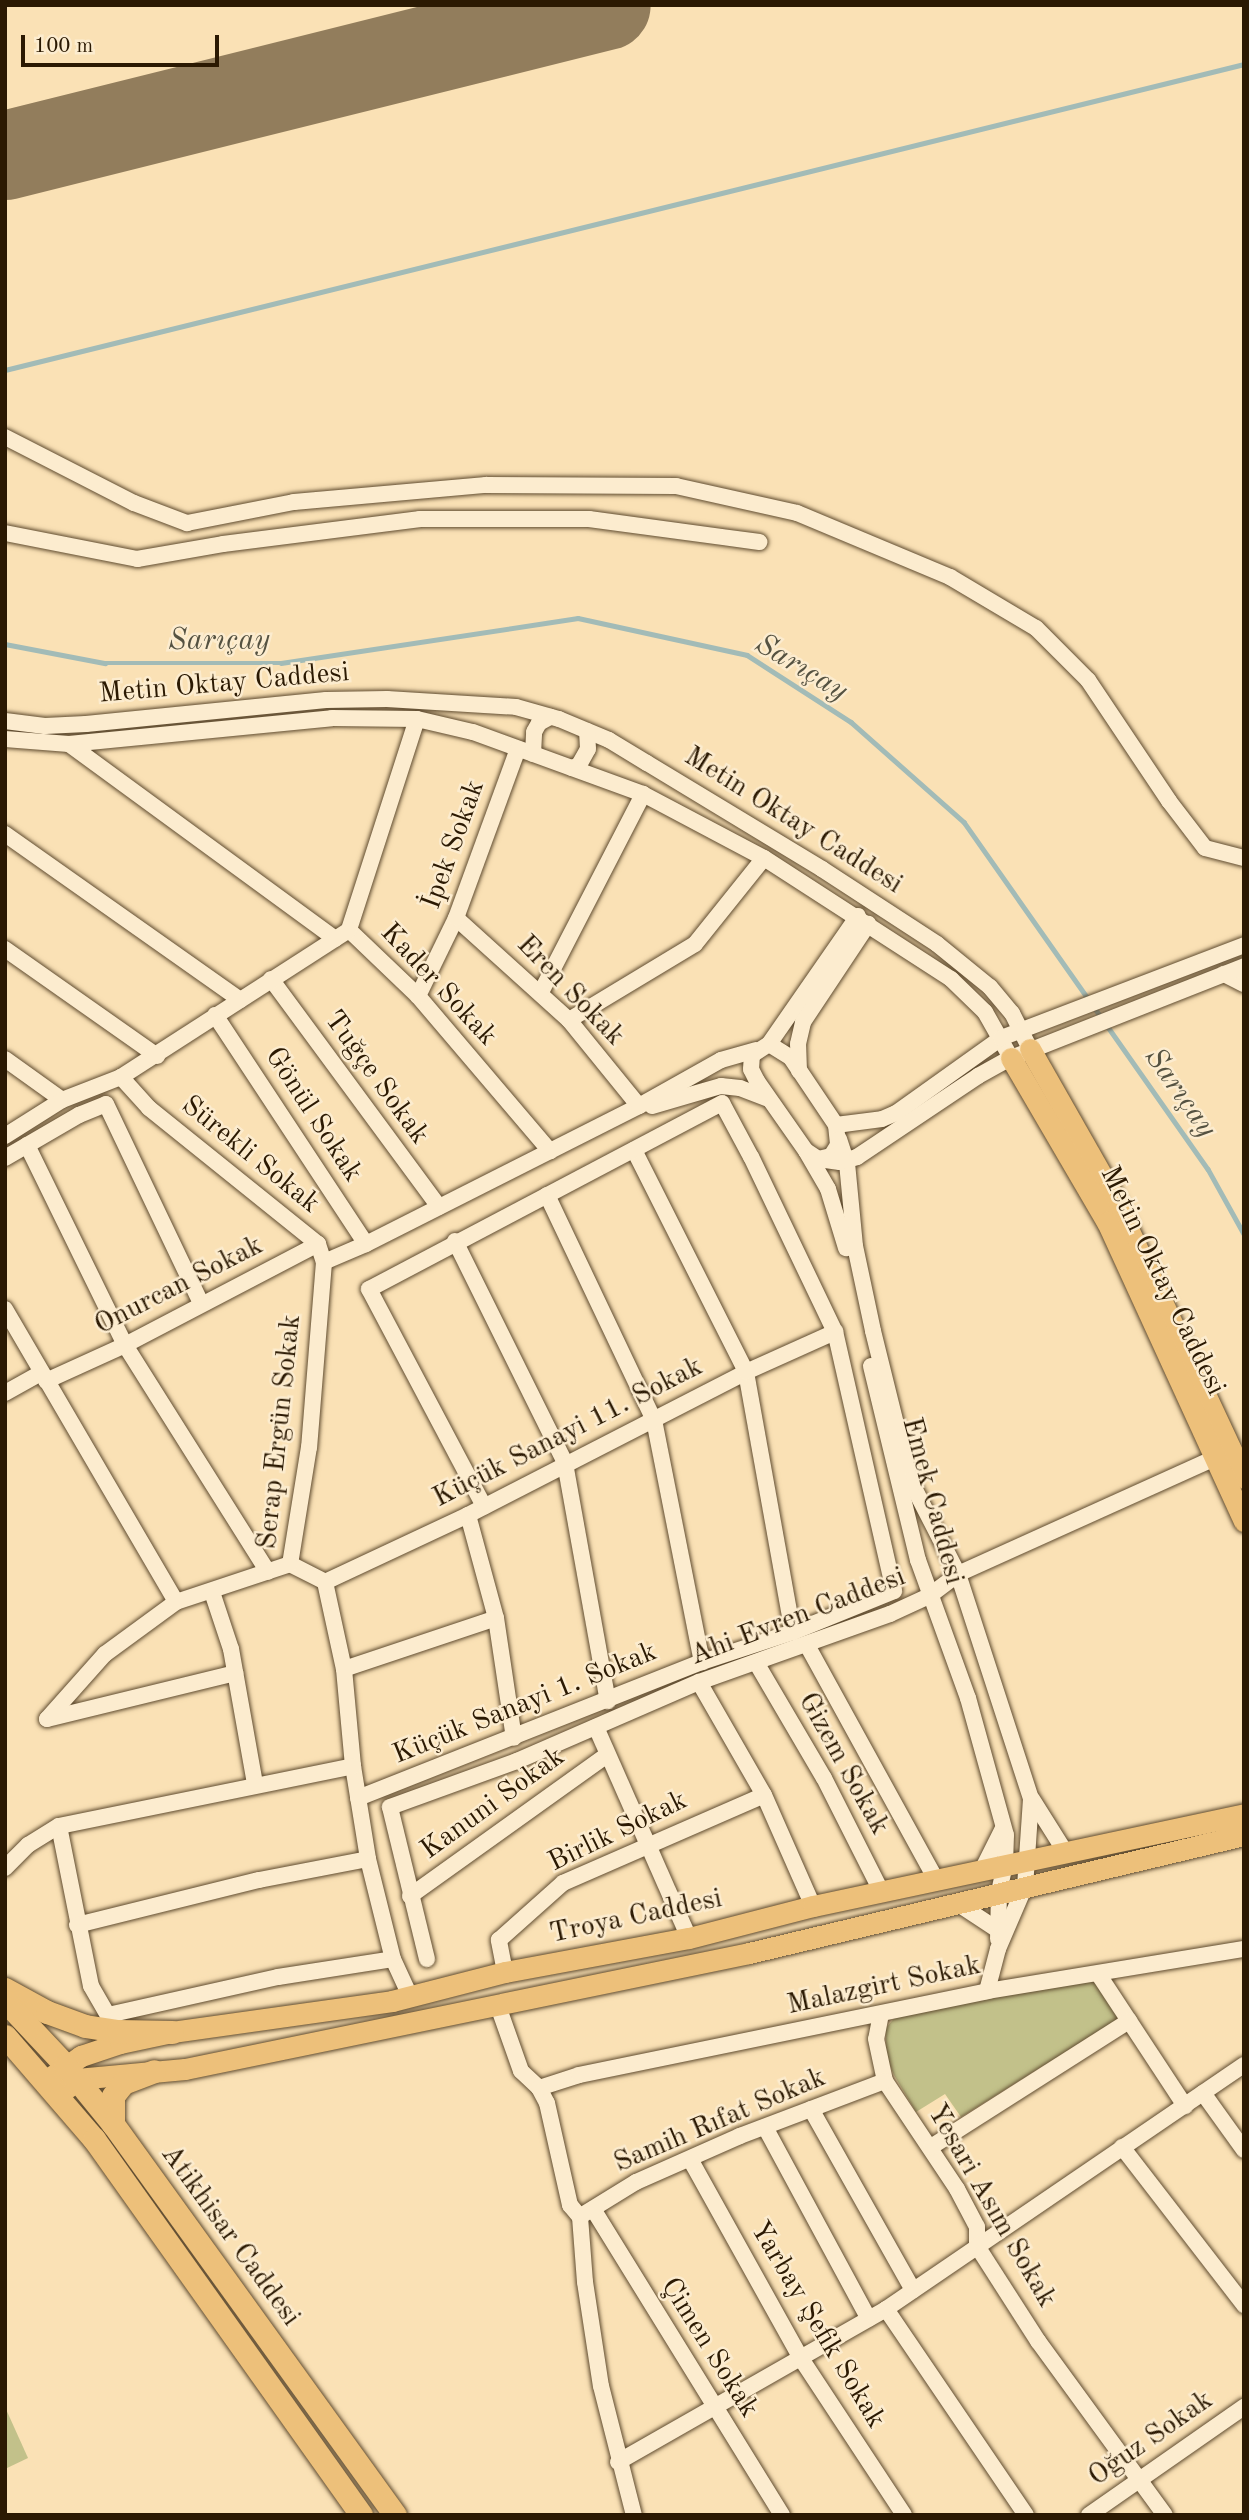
<!DOCTYPE html>
<meta charset="utf-8">
<style>
body{margin:0}
#map{position:relative;width:1249px;height:2520px;overflow:hidden;background:#fae1b5;font-family:"Old Standard TT",serif}
div>[style]{position:absolute}
[style*='--x']{left:calc(var(--x)*1px);top:calc(var(--y)*1px);width:calc(var(--w)*1px);rotate:calc(var(--a)*1deg)}
.green>*{inset:0;background:#c2c18a}
.stream>*{height:4.5px;margin:-2.25px;padding:0 2.25px;transform-origin:2.25px;border-radius:2.25px;background:#a2bbb7}
.runway>*{height:89px;margin:-44.5px;padding:0 44.5px;transform-origin:44.5px;border-radius:44.5px;background:#927d5c}
.roads{filter:drop-shadow(0 0 2px #5f4b2f) drop-shadow(0 0 2px #5f4b2f)}
.minor>*{height:16px;margin:-8px;padding:0 8px;transform-origin:8px;border-radius:8px;background:#fceccf}
.major>*{height:21px;margin:-10.5px;padding:0 10.5px;transform-origin:10.5px;border-radius:10.5px;background:#edc07a}
.highway>*{height:23px;margin:-11.5px;padding:0 11.5px;transform-origin:11.5px;border-radius:11.5px;background:#edc07a}
span{translate:-50% -50%;white-space:nowrap;text-align:center;line-height:1.15;-webkit-text-stroke:5px #fceccf;paint-order:stroke}
.street-label{font-size:28px;color:#2b1902}
.water-label{font-size:30px;color:#555241;font-style:italic}
.frame{position:absolute;inset:0;border:7px solid #2b1902;pointer-events:none}
.scale{position:absolute;left:21px;top:35px;width:198px;height:32px;box-sizing:border-box;border:4px solid #2b1902;border-top:0;padding-left:9px;font-size:21px;line-height:24px;white-space:nowrap;color:#2b1902;-webkit-text-stroke:5px #fceccf;paint-order:stroke}
</style>
<div id="map">
<div class="green">
<i style="clip-path:polygon(1096px 1980px,1121px 2017px,961px 2117px,945px 2094px,916px 2112px,894px 2075px,886px 2056px,886px 2028px,897px 2015px)"></i>
<i style="clip-path:polygon(5px 2407px,28px 2458px,5px 2469px)"></i>
</div>
<div class="stream">
<i style="--x:5;--y:370;--w:1276;--a:-13.87"></i>
<i style="--x:5;--y:644;--w:102;--a:10.8"></i>
<i style="--x:105;--y:663;--w:176;--a:0"></i>
<i style="--x:281;--y:663;--w:300;--a:-8.6"></i>
<i style="--x:578;--y:618;--w:173;--a:12.3"></i>
<i style="--x:747;--y:655;--w:124;--a:32.8"></i>
<i style="--x:851;--y:722;--w:151;--a:41.5"></i>
<i style="--x:964;--y:822;--w:424;--a:54.9"></i>
<i style="--x:1208;--y:1169;--w:74;--a:61"></i>
</div>
<div class="runway">
<i style="--x:5;--y:155;--w:619;--a:-14.01"></i>
</div>
<div class="roads">
<div class="minor">
<i style="--x:5;--y:437;--w:145;--a:27.1"></i>
<i style="--x:134;--y:503;--w:57;--a:20.7"></i>
<i style="--x:187;--y:523;--w:109;--a:-11.1"></i>
<i style="--x:294;--y:502;--w:193;--a:-5.1"></i>
<i style="--x:486;--y:485;--w:190;--a:0.3"></i>
<i style="--x:676;--y:486;--w:124;--a:12.6"></i>
<i style="--x:797;--y:513;--w:166;--a:22.7"></i>
<i style="--x:950;--y:577;--w:100;--a:30.7"></i>
<i style="--x:1036;--y:628;--w:74;--a:45"></i>
<i style="--x:1088;--y:680;--w:146;--a:56.2"></i>
<i style="--x:1169;--y:801;--w:59;--a:52.5"></i>
<i style="--x:1205;--y:848;--w:40;--a:14.4"></i>
<i style="--x:5;--y:533;--w:135;--a:11.1"></i>
<i style="--x:137;--y:559;--w:87;--a:-9.9"></i>
<i style="--x:223;--y:544;--w:199;--a:-7.2"></i>
<i style="--x:420;--y:519;--w:169;--a:0"></i>
<i style="--x:589;--y:519;--w:172;--a:7.7"></i>
<i style="--x:417;--y:719;--w:222;--a:107.9"></i>
<i style="--x:349;--y:930;--w:95;--a:43.7"></i>
<i style="--x:418;--y:996;--w:204;--a:49.6"></i>
<i style="--x:5;--y:721;--w:40;--a:7.1"></i>
<i style="--x:45;--y:726;--w:41;--a:-2.8"></i>
<i style="--x:86;--y:724;--w:241;--a:-5.7"></i>
<i style="--x:326;--y:700;--w:61;--a:-0.9"></i>
<i style="--x:387;--y:699;--w:129;--a:3.5"></i>
<i style="--x:516;--y:707;--w:45;--a:15.6"></i>
<i style="--x:559;--y:719;--w:54;--a:22.8"></i>
<i style="--x:609;--y:740;--w:44;--a:31.2"></i>
<i style="--x:647;--y:763;--w:205;--a:31.2"></i>
<i style="--x:822;--y:869;--w:137;--a:33.1"></i>
<i style="--x:937;--y:944;--w:68;--a:39.1"></i>
<i style="--x:990;--y:987;--w:34;--a:50"></i>
<i style="--x:1012;--y:1013;--w:40;--a:63.4"></i>
<i style="--x:5;--y:739;--w:64;--a:4.5"></i>
<i style="--x:69;--y:744;--w:264;--a:-5.6"></i>
<i style="--x:332;--y:718;--w:85;--a:0.7"></i>
<i style="--x:417;--y:719;--w:57;--a:13.1"></i>
<i style="--x:473;--y:732;--w:181;--a:20"></i>
<i style="--x:643;--y:794;--w:137;--a:27.9"></i>
<i style="--x:764;--y:858;--w:223;--a:32.9"></i>
<i style="--x:951;--y:979;--w:47;--a:44.1"></i>
<i style="--x:985;--y:1012;--w:53;--a:60.5"></i>
<i style="--x:69;--y:744;--w:330;--a:36.2"></i>
<i style="--x:533;--y:754;--w:22;--a:-87"></i>
<i style="--x:534;--y:732;--w:10;--a:-61"></i>
<i style="--x:539;--y:723;--w:13;--a:-29"></i>
<i style="--x:572;--y:768;--w:8;--a:-23"></i>
<i style="--x:579;--y:765;--w:18;--a:-61"></i>
<i style="--x:588;--y:749;--w:18;--a:-93"></i>
<i style="--x:5;--y:834;--w:288;--a:35.2"></i>
<i style="--x:456;--y:918;--w:152;--a:42.1"></i>
<i style="--x:569;--y:1020;--w:111;--a:50.9"></i>
<i style="--x:5;--y:949;--w:186;--a:35.1"></i>
<i style="--x:1224;--y:974;--w:22;--a:27"></i>
<i style="--x:271;--y:979;--w:283;--a:53.6"></i>
<i style="--x:541;--y:992;--w:223;--a:-62.7"></i>
<i style="--x:418;--y:996;--w:87;--a:-64"></i>
<i style="--x:456;--y:918;--w:180;--a:-69.9"></i>
<i style="--x:215;--y:1015;--w:274;--a:56.6"></i>
<i style="--x:569;--y:1020;--w:147;--a:-31.1"></i>
<i style="--x:695;--y:944;--w:110;--a:-51.3"></i>
<i style="--x:769;--y:1044;--w:26;--a:32"></i>
<i style="--x:791;--y:1058;--w:81;--a:56.1"></i>
<i style="--x:836;--y:1125;--w:20;--a:84"></i>
<i style="--x:838;--y:1145;--w:13;--a:122"></i>
<i style="--x:831;--y:1156;--w:13;--a:167"></i>
<i style="--x:818;--y:1159;--w:14;--a:-146"></i>
<i style="--x:806;--y:1151;--w:85;--a:-125"></i>
<i style="--x:757;--y:1081;--w:13;--a:-117"></i>
<i style="--x:751;--y:1069;--w:14;--a:-86"></i>
<i style="--x:752;--y:1055;--w:20;--a:-33"></i>
<i style="--x:769;--y:1044;--w:156;--a:-55.2"></i>
<i style="--x:5;--y:1059;--w:70;--a:35.7"></i>
<i style="--x:799;--y:1071;--w:27;--a:-92"></i>
<i style="--x:798;--y:1044;--w:23;--a:-77"></i>
<i style="--x:803;--y:1022;--w:118;--a:-56.4"></i>
<i style="--x:652;--y:1106;--w:72;--a:-16.2"></i>
<i style="--x:721;--y:1086;--w:19;--a:6"></i>
<i style="--x:740;--y:1088;--w:30;--a:21"></i>
<i style="--x:836;--y:1125;--w:46;--a:-7.4"></i>
<i style="--x:882;--y:1119;--w:15;--a:-23"></i>
<i style="--x:896;--y:1113;--w:129;--a:-35.5"></i>
<i style="--x:1001;--y:1038;--w:260;--a:-20.9"></i>
<i style="--x:5;--y:1136;--w:67;--a:-32.3"></i>
<i style="--x:62;--y:1100;--w:63;--a:-21.3"></i>
<i style="--x:839;--y:1139;--w:25;--a:72"></i>
<i style="--x:847;--y:1163;--w:83;--a:84.5"></i>
<i style="--x:855;--y:1246;--w:87;--a:78"></i>
<i style="--x:873;--y:1331;--w:154;--a:76.1"></i>
<i style="--x:910;--y:1480;--w:106;--a:62.9"></i>
<i style="--x:958;--y:1574;--w:237;--a:72"></i>
<i style="--x:1031;--y:1799;--w:87;--a:93.9"></i>
<i style="--x:1025;--y:1886;--w:69;--a:113.2"></i>
<i style="--x:998;--y:1949;--w:43;--a:104.7"></i>
<i style="--x:27;--y:1145;--w:223;--a:63.9"></i>
<i style="--x:125;--y:1345;--w:268;--a:57.8"></i>
<i style="--x:634;--y:1150;--w:249;--a:63.2"></i>
<i style="--x:746;--y:1372;--w:264;--a:79.8"></i>
<i style="--x:806;--y:1151;--w:44;--a:59.9"></i>
<i style="--x:828;--y:1189;--w:62;--a:73"></i>
<i style="--x:5;--y:1158;--w:86;--a:-30.2"></i>
<i style="--x:79;--y:1115;--w:29;--a:-22"></i>
<i style="--x:106;--y:1104;--w:221;--a:64.5"></i>
<i style="--x:818;--y:1159;--w:22;--a:8"></i>
<i style="--x:840;--y:1162;--w:18;--a:-16"></i>
<i style="--x:857;--y:1157;--w:146;--a:-33.8"></i>
<i style="--x:978;--y:1076;--w:38;--a:-29"></i>
<i style="--x:1011;--y:1058;--w:251;--a:-21.5"></i>
<i style="--x:547;--y:1195;--w:249;--a:64.6"></i>
<i style="--x:654;--y:1420;--w:247;--a:78.8"></i>
<i style="--x:455;--y:1241;--w:248;--a:63.6"></i>
<i style="--x:565;--y:1463;--w:242;--a:79.8"></i>
<i style="--x:318;--y:1244;--w:217;--a:-141.2"></i>
<i style="--x:149;--y:1108;--w:42;--a:-132.1"></i>
<i style="--x:121;--y:1077;--w:271;--a:-32.8"></i>
<i style="--x:324;--y:1262;--w:46;--a:-23.2"></i>
<i style="--x:366;--y:1244;--w:306;--a:-26.8"></i>
<i style="--x:639;--y:1106;--w:94;--a:-29.3"></i>
<i style="--x:721;--y:1060;--w:36;--a:-16"></i>
<i style="--x:5;--y:1309;--w:339;--a:59.7"></i>
<i style="--x:871;--y:1366;--w:200;--a:76.4"></i>
<i style="--x:918;--y:1560;--w:147;--a:70.1"></i>
<i style="--x:968;--y:1698;--w:142;--a:74.5"></i>
<i style="--x:1006;--y:1835;--w:29;--a:92"></i>
<i style="--x:1005;--y:1864;--w:29;--a:102"></i>
<i style="--x:999;--y:1892;--w:47;--a:91.2"></i>
<i style="--x:46;--y:1381;--w:87;--a:-24.5"></i>
<i style="--x:125;--y:1345;--w:218;--a:-27.6"></i>
<i style="--x:318;--y:1244;--w:19;--a:72"></i>
<i style="--x:324;--y:1262;--w:186;--a:94.6"></i>
<i style="--x:309;--y:1447;--w:119;--a:99.2"></i>
<i style="--x:290;--y:1564;--w:39;--a:27"></i>
<i style="--x:325;--y:1582;--w:89;--a:77.7"></i>
<i style="--x:344;--y:1669;--w:97;--a:84.7"></i>
<i style="--x:353;--y:1766;--w:94;--a:80.8"></i>
<i style="--x:368;--y:1859;--w:103;--a:76"></i>
<i style="--x:393;--y:1959;--w:41;--a:65.3"></i>
<i style="--x:5;--y:1393;--w:41;--a:-29.1"></i>
<i style="--x:468;--y:1515;--w:107;--a:74.8"></i>
<i style="--x:496;--y:1618;--w:121;--a:81.5"></i>
<i style="--x:325;--y:1582;--w:158;--a:-25.1"></i>
<i style="--x:468;--y:1515;--w:313;--a:-27.2"></i>
<i style="--x:746;--y:1372;--w:98;--a:-24.2"></i>
<i style="--x:212;--y:1592;--w:60;--a:71.6"></i>
<i style="--x:231;--y:1649;--w:137;--a:79.9"></i>
<i style="--x:807;--y:1645;--w:269;--a:61.2"></i>
<i style="--x:757;--y:1664;--w:132;--a:59.6"></i>
<i style="--x:824;--y:1778;--w:127;--a:63.2"></i>
<i style="--x:344;--y:1669;--w:160;--a:-18.5"></i>
<i style="--x:699;--y:1682;--w:130;--a:60.1"></i>
<i style="--x:764;--y:1795;--w:121;--a:66.2"></i>
<i style="--x:47;--y:1719;--w:87;--a:-48.3"></i>
<i style="--x:105;--y:1654;--w:88;--a:-36.2"></i>
<i style="--x:176;--y:1602;--w:120;--a:-18.4"></i>
<i style="--x:47;--y:1719;--w:194;--a:-13.7"></i>
<i style="--x:596;--y:1727;--w:231;--a:66.2"></i>
<i style="--x:358;--y:1798;--w:370;--a:-21.6"></i>
<i style="--x:702;--y:1662;--w:96;--a:-18.2"></i>
<i style="--x:793;--y:1632;--w:109;--a:-22.1"></i>
<i style="--x:894;--y:1591;--w:266;--a:-102.8"></i>
<i style="--x:835;--y:1332;--w:194;--a:-115.6"></i>
<i style="--x:751;--y:1157;--w:61;--a:-118.2"></i>
<i style="--x:722;--y:1103;--w:399;--a:152.2"></i>
<i style="--x:369;--y:1289;--w:246;--a:62.1"></i>
<i style="--x:1032;--y:1799;--w:64;--a:57.8"></i>
<i style="--x:59;--y:1826;--w:163;--a:78.7"></i>
<i style="--x:91;--y:1986;--w:34;--a:60"></i>
<i style="--x:108;--y:2015;--w:174;--a:-12.6"></i>
<i style="--x:278;--y:1977;--w:116;--a:-8.9"></i>
<i style="--x:5;--y:1868;--w:33;--a:-45"></i>
<i style="--x:28;--y:1845;--w:36;--a:-32"></i>
<i style="--x:59;--y:1826;--w:300;--a:-11.5"></i>
<i style="--x:982;--y:1870;--w:47;--a:-63.4"></i>
<i style="--x:410;--y:1896;--w:242;--a:-35.6"></i>
<i style="--x:957;--y:1903;--w:49;--a:33.4"></i>
<i style="--x:77;--y:1925;--w:187;--a:-13.9"></i>
<i style="--x:259;--y:1880;--w:111;--a:-10.9"></i>
<i style="--x:427;--y:1959;--w:156;--a:-103.7"></i>
<i style="--x:390;--y:1807;--w:135;--a:-19.9"></i>
<i style="--x:517;--y:1761;--w:198;--a:-23.5"></i>
<i style="--x:699;--y:1682;--w:203;--a:-19.6"></i>
<i style="--x:890;--y:1614;--w:43;--a:-24.8"></i>
<i style="--x:929;--y:1596;--w:36;--a:-37"></i>
<i style="--x:958;--y:1574;--w:282;--a:-24.3"></i>
<i style="--x:505;--y:1972;--w:33;--a:-101"></i>
<i style="--x:499;--y:1940;--w:86;--a:-41.7"></i>
<i style="--x:563;--y:1883;--w:219;--a:-23.6"></i>
<i style="--x:1099;--y:1975;--w:157;--a:56.7"></i>
<i style="--x:498;--y:2006;--w:69;--a:70.5"></i>
<i style="--x:521;--y:2071;--w:25;--a:43"></i>
<i style="--x:539;--y:2088;--w:17;--a:62"></i>
<i style="--x:547;--y:2103;--w:105;--a:77.3"></i>
<i style="--x:570;--y:2205;--w:16;--a:50"></i>
<i style="--x:580;--y:2217;--w:65;--a:85.6"></i>
<i style="--x:585;--y:2282;--w:105;--a:81.3"></i>
<i style="--x:601;--y:2386;--w:133;--a:75.7"></i>
<i style="--x:881;--y:2014;--w:25;--a:101"></i>
<i style="--x:876;--y:2039;--w:43;--a:77.9"></i>
<i style="--x:885;--y:2081;--w:130;--a:56.3"></i>
<i style="--x:957;--y:2189;--w:43;--a:62.2"></i>
<i style="--x:977;--y:2227;--w:19;--a:90"></i>
<i style="--x:977;--y:2246;--w:113;--a:57.3"></i>
<i style="--x:1038;--y:2341;--w:215;--a:53.9"></i>
<i style="--x:539;--y:2088;--w:42;--a:-18"></i>
<i style="--x:579;--y:2075;--w:417;--a:-11.6"></i>
<i style="--x:987;--y:1991;--w:260;--a:-9.3"></i>
<i style="--x:1203;--y:2093;--w:70;--a:54.3"></i>
<i style="--x:811;--y:2109;--w:208;--a:60.6"></i>
<i style="--x:765;--y:2127;--w:218;--a:61.6"></i>
<i style="--x:931;--y:2147;--w:235;--a:-32.5"></i>
<i style="--x:1122;--y:2147;--w:200;--a:52.3"></i>
<i style="--x:690;--y:2159;--w:227;--a:60.9"></i>
<i style="--x:800;--y:2357;--w:189;--a:56.6"></i>
<i style="--x:593;--y:2209;--w:360;--a:58.3"></i>
<i style="--x:584;--y:2214;--w:61;--a:-31.6"></i>
<i style="--x:636;--y:2182;--w:114;--a:-23.9"></i>
<i style="--x:740;--y:2136;--w:155;--a:-20.8"></i>
<i style="--x:886;--y:2309;--w:249;--a:55.8"></i>
<i style="--x:618;--y:2462;--w:309;--a:-29.7"></i>
<i style="--x:886;--y:2309;--w:433;--a:-34.3"></i>
<i style="--x:1089;--y:2515;--w:189;--a:-34.9"></i>
</div>
<div class="major">
<i style="--x:1030;--y:1049;--w:160;--a:60.4"></i>
<i style="--x:1109;--y:1188;--w:320;--a:65"></i>
<i style="--x:1011;--y:1058;--w:190;--a:59.7"></i>
<i style="--x:1107;--y:1222;--w:329;--a:65.4"></i>
<i style="--x:45;--y:2081;--w:44;--a:-34.8"></i>
<i style="--x:81;--y:2056;--w:41;--a:-18.4"></i>
<i style="--x:120;--y:2043;--w:53;--a:-11.9"></i>
<i style="--x:172;--y:2032;--w:222;--a:-8"></i>
<i style="--x:392;--y:2001;--w:117;--a:-14.4"></i>
<i style="--x:505;--y:1972;--w:187;--a:-10.5"></i>
<i style="--x:689;--y:1938;--w:128;--a:-14.5"></i>
<i style="--x:813;--y:1906;--w:441;--a:-12"></i>
<i style="--x:67;--y:2088;--w:13;--a:-42"></i>
<i style="--x:77;--y:2079;--w:108;--a:-5.3"></i>
<i style="--x:185;--y:2069;--w:576;--a:-11.62"></i>
<i style="--x:749;--y:1953;--w:509;--a:-13.41"></i>
</div>
<div class="highway">
<i style="--x:5;--y:1989;--w:48;--a:28.7"></i>
<i style="--x:47;--y:2012;--w:40;--a:20.2"></i>
<i style="--x:85;--y:2026;--w:33;--a:9"></i>
<i style="--x:118;--y:2031;--w:54;--a:1.1"></i>
<i style="--x:5;--y:2001;--w:88;--a:46.8"></i>
<i style="--x:65;--y:2065;--w:76;--a:50.9"></i>
<i style="--x:113;--y:2124;--w:482;--a:54.2"></i>
<i style="--x:5;--y:2036;--w:136;--a:49.2"></i>
<i style="--x:94;--y:2139;--w:461;--a:54.6"></i>
<i style="--x:113;--y:2124;--w:28;--a:-90"></i>
<i style="--x:113;--y:2096;--w:16;--a:-52"></i>
<i style="--x:123;--y:2083;--w:33;--a:-21"></i>
</div>
</div>
<div class="street-label">
<span style="left:224px;top:684px;rotate:-5deg">Metin Oktay Caddesi</span>
<span style="left:793px;top:821px;rotate:32deg">Metin Oktay Caddesi</span>
<span style="left:454px;top:845px;rotate:-70deg">İpek Sokak</span>
<span style="left:438px;top:985px;rotate:47deg">Kader Sokak</span>
<span style="left:570px;top:991px;rotate:46deg">Eren Sokak</span>
<span style="left:376px;top:1078px;rotate:54deg">Tuğçe Sokak</span>
<span style="left:313px;top:1115px;rotate:57deg">Gönül Sokak</span>
<span style="left:250px;top:1155px;rotate:39deg">Sürekli Sokak</span>
<span style="left:1162px;top:1281px;rotate:64deg">Metin Oktay Caddesi</span>
<span style="left:179px;top:1286px;rotate:-27deg">Onurcan Sokak</span>
<span style="left:280px;top:1432px;rotate:-84deg">Serap Ergün Sokak</span>
<span style="left:568px;top:1433px;rotate:-27deg">Küçük Sanayi 11. Sokak</span>
<span style="left:932px;top:1501px;rotate:75deg">Emek Caddesi</span>
<span style="left:798px;top:1617px;rotate:-21deg">Ahi Evren Caddesi</span>
<span style="left:525px;top:1704px;rotate:-22deg">Küçük Sanayi 1. Sokak</span>
<span style="left:843px;top:1764px;rotate:61deg">Gizem Sokak</span>
<span style="left:493px;top:1804px;rotate:-36deg">Kanuni Sokak</span>
<span style="left:618px;top:1832px;rotate:-26deg">Birlik Sokak</span>
<span style="left:636px;top:1917px;rotate:-12deg">Troya Caddesi</span>
<span style="left:884px;top:1986px;rotate:-12deg">Malazgirt Sokak</span>
<span style="left:720px;top:2121px;rotate:-23deg">Samih Rıfat Sokak</span>
<span style="left:991px;top:2206px;rotate:60deg">Yesari Asım Sokak</span>
<span style="left:230px;top:2236px;rotate:54deg">Atikhisar Caddesi</span>
<span style="left:817px;top:2325px;rotate:59deg">Yarbay Şefik Sokak</span>
<span style="left:709px;top:2348px;rotate:58deg">Çimen Sokak</span>
<span style="left:1151px;top:2439px;rotate:-35deg">Oğuz Sokak</span>
</div>
<div class="water-label">
<span style="left:219px;top:641px">Sarıçay</span>
<span style="left:801px;top:668px;rotate:31deg">Sarıçay</span>
<span style="left:1180px;top:1093px;rotate:55deg">Sarıçay</span>
</div>
<div class="frame"></div>
<div class="scale">100 m</div>
</div>
